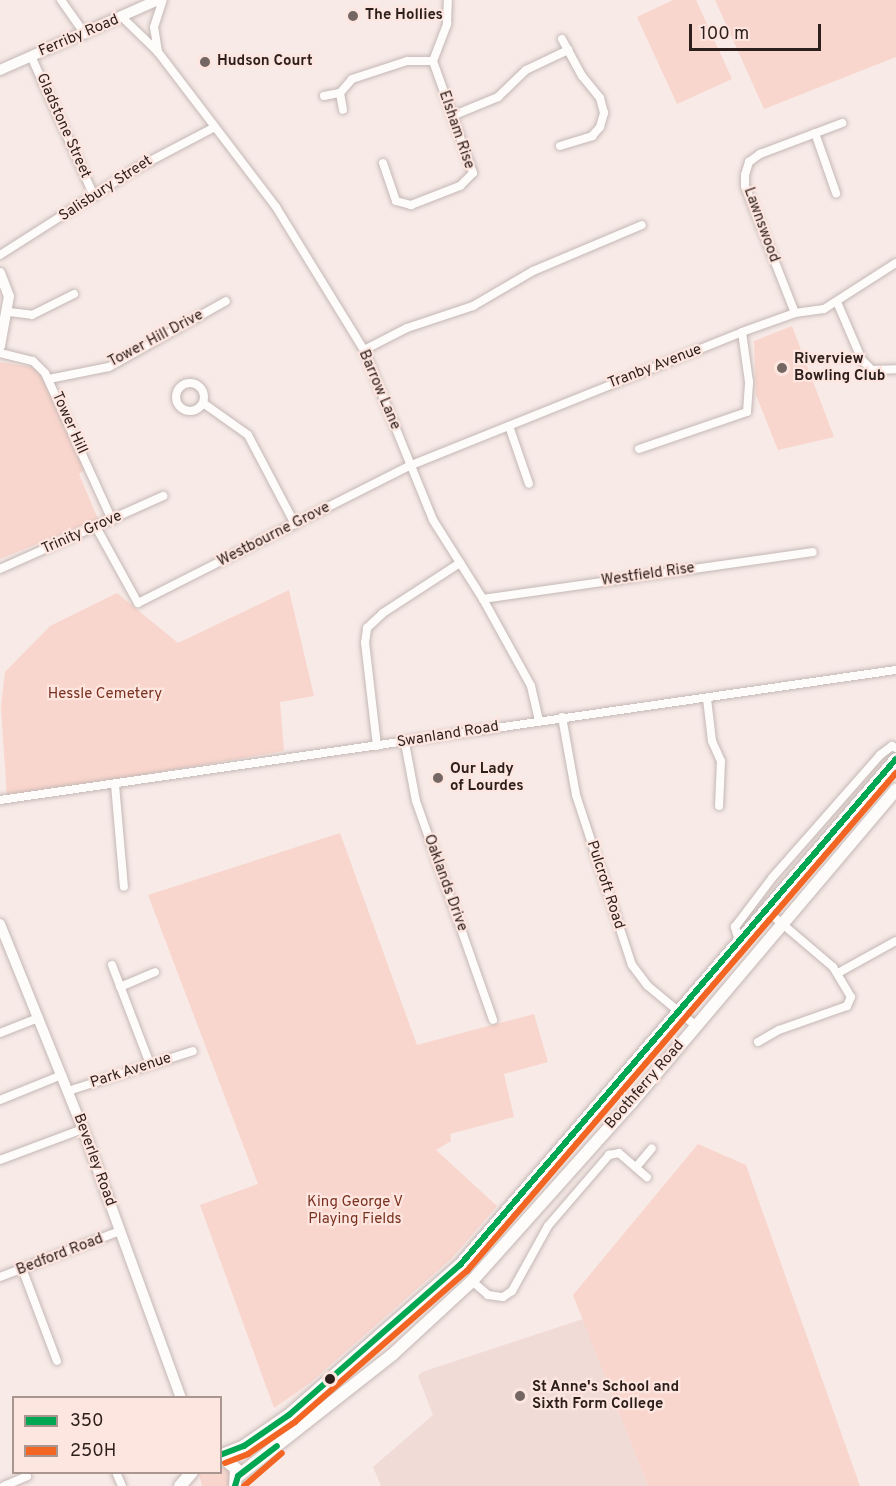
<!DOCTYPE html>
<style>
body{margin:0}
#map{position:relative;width:896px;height:1486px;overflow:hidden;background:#f7eae7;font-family:Overpass,sans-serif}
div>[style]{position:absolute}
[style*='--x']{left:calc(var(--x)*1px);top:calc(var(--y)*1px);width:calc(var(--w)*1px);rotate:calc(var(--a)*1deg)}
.built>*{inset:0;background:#f1dbd6}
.green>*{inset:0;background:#f9d6cd}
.roads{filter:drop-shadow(0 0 2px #c4b8b5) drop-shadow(0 0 2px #c4b8b5)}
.minor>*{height:8px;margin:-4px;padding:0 4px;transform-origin:4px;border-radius:4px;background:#fefcfb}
.minor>.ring{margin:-4px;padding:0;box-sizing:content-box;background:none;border:8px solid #fefcfb;border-radius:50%}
.tertiary>*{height:10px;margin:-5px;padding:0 5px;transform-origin:5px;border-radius:5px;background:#fefcfb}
.primary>*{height:12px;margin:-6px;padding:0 6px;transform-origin:6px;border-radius:6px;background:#fefcfb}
.bus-1>*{height:6px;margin:-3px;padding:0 3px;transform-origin:3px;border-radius:3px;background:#00a651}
.bus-2>*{height:6px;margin:-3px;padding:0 3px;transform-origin:3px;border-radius:3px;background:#f26522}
.dots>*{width:16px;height:16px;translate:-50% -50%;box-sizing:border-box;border:3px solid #fee6e0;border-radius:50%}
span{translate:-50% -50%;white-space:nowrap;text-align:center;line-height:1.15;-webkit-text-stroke:4.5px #fee6e0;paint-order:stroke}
.poi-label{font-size:15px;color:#2d1f1b;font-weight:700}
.left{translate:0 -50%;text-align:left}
.street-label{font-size:15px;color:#2d1f1b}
.park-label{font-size:15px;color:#7a3220}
.legend{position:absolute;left:12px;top:1396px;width:210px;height:78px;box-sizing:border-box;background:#fee6e0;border:2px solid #aa9691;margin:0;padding:8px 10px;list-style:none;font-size:18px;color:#2d1f1b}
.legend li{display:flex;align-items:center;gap:12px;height:30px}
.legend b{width:30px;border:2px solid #aa9691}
.scale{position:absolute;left:689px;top:24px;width:132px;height:27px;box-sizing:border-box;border:3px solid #2d1f1b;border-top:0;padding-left:8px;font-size:18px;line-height:21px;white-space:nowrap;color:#2d1f1b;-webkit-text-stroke:4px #fee6e0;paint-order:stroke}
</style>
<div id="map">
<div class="built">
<i style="clip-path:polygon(583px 1319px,648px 1486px,381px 1486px,373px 1467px,433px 1415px,418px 1376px,422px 1372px)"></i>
</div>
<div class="green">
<i style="clip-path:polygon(673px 0,696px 0,732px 79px,677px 104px,637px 17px)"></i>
<i style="clip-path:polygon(715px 0,896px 0,896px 57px,764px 109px)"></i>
<i style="clip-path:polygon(792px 326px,834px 437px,778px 450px,756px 395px,754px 341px)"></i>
<i style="clip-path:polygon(0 362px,37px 368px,55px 399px,85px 469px,79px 474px,98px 519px,0 559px)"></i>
<i style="clip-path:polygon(289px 590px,314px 696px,280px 702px,284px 751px,7px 798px,1px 707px,5px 672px,50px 626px,117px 593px,178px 643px)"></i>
<i style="clip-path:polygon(340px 833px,417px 1045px,534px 1014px,548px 1062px,504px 1074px,514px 1117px,450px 1134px,451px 1141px,436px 1150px,497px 1206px,452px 1258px,310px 1383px,274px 1408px,200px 1205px,258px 1184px,148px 895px)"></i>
<i style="clip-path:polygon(698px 1144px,746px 1165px,860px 1486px,648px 1486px,573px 1295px)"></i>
<i style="clip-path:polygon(221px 1461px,231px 1474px,228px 1486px,202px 1486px,199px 1473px,220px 1472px)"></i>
</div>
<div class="roads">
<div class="minor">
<i style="--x:61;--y:0;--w:42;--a:54.8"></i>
<i style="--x:123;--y:18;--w:49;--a:44.2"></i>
<i style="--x:158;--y:52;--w:195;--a:52.7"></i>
<i style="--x:276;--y:207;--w:168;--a:58.4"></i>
<i style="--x:364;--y:350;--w:183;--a:67.9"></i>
<i style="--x:433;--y:520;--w:93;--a:57.7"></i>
<i style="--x:483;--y:599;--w:99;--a:61.1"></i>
<i style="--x:531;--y:686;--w:35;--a:77"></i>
<i style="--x:158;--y:52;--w:25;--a:-99"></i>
<i style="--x:154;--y:27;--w:28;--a:-72"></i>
<i style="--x:31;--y:56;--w:154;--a:65.8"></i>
<i style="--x:340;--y:93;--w:18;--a:-49"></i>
<i style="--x:352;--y:79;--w:58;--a:-18.1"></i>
<i style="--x:407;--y:61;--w:26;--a:0"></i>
<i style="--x:324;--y:96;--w:16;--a:-11"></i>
<i style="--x:340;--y:93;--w:17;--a:80"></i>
<i style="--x:452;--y:116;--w:50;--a:-22.4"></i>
<i style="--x:498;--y:97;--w:39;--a:-44"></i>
<i style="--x:526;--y:70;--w:47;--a:-25.5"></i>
<i style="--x:815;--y:133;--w:64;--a:70.7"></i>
<i style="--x:560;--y:146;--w:34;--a:-17"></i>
<i style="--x:592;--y:136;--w:12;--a:-48"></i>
<i style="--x:600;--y:127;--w:15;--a:-74"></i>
<i style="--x:604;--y:113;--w:16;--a:-105"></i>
<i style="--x:600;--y:98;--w:28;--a:-129"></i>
<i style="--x:582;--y:76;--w:42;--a:-118.4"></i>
<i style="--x:383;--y:163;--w:40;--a:71.1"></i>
<i style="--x:396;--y:201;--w:16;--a:15"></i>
<i style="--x:411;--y:205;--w:53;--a:-21.2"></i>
<i style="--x:460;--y:186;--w:18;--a:-45"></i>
<i style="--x:473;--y:173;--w:119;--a:-109.7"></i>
<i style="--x:433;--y:61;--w:40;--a:-69"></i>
<i style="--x:447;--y:24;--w:24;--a:-88"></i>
<i style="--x:0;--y:255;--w:160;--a:-32.5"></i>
<i style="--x:135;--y:169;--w:90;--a:-27.7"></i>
<i style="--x:837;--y:302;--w:63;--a:66.7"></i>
<i style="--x:862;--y:360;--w:14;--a:45"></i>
<i style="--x:872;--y:370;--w:24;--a:-2"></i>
<i style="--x:9;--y:312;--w:23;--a:7"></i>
<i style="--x:32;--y:315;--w:47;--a:-26.6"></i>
<i style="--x:795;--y:313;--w:136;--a:-111.5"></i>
<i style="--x:745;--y:186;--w:11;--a:-90"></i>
<i style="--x:745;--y:175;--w:14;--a:-73"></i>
<i style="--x:749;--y:162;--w:14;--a:-36"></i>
<i style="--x:760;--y:154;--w:88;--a:-20.7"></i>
<i style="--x:364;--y:350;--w:48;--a:-27.1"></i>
<i style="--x:407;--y:328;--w:70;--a:-18.4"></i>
<i style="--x:473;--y:306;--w:69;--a:-30.3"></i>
<i style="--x:533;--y:271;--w:118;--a:-22.9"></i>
<i style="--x:0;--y:353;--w:34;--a:14"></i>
<i style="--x:33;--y:361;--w:17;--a:45"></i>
<i style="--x:45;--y:373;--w:162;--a:65.5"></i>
<i style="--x:49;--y:379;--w:61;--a:-11.3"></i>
<i style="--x:109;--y:367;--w:134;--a:-29.4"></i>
<i class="ring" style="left:176px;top:383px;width:20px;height:20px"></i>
<i style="--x:203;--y:403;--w:55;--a:35.4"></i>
<i style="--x:248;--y:435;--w:101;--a:62.2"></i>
<i style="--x:509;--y:426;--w:61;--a:71"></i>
<i style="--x:639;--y:449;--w:114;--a:-18.9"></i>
<i style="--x:747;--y:412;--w:30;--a:-86"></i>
<i style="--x:749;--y:382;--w:50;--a:-98"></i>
<i style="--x:96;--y:527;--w:87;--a:61.1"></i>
<i style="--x:138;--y:603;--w:304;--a:-26.8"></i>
<i style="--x:409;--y:466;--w:359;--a:-21.9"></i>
<i style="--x:742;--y:332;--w:56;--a:-19.7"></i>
<i style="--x:795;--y:313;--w:29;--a:-8"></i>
<i style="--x:824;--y:309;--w:85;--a:-32.6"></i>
<i style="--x:0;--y:569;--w:179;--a:-24.1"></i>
<i style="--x:483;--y:599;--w:333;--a:-8.1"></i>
<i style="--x:707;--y:699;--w:42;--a:83.2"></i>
<i style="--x:712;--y:741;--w:22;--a:66"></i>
<i style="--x:721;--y:761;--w:45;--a:92.5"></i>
<i style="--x:562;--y:717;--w:79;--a:79.8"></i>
<i style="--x:576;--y:795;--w:179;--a:71.8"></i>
<i style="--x:632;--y:965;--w:26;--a:53"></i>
<i style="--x:648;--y:986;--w:62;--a:39.8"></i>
<i style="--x:405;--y:743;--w:59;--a:79.3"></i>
<i style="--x:416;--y:801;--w:232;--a:70.6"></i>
<i style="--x:377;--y:746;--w:104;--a:-96.6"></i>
<i style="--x:365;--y:643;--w:15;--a:-82"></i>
<i style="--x:367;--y:628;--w:22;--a:-43"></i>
<i style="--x:383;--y:613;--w:92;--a:-33"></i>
<i style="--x:115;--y:785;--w:102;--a:85"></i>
<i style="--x:0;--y:800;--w:905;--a:-8.26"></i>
<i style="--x:739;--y:941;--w:15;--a:-106"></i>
<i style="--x:735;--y:927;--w:61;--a:-52.9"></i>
<i style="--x:772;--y:878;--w:164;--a:-48.7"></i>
<i style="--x:880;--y:755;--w:15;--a:-37"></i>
<i style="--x:892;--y:746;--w:4;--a:27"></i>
<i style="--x:112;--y:965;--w:106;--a:69"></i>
<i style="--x:838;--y:973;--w:66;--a:-28.9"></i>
<i style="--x:120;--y:987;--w:38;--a:-23"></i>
<i style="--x:0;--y:1033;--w:41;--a:-21.5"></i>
<i style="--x:758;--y:1042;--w:24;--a:-30"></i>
<i style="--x:779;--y:1030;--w:72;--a:-19.4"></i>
<i style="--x:847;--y:1006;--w:10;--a:-66"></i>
<i style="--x:851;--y:997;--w:35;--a:-121"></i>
<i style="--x:833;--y:967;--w:88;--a:-139.6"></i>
<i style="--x:68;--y:1091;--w:131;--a:-17.7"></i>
<i style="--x:0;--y:1100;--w:67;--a:-22"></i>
<i style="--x:0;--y:1160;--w:89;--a:-20.5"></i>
<i style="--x:637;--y:1166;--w:23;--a:-50"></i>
<i style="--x:23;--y:1271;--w:96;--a:69.3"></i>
<i style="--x:0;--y:1277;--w:129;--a:-21"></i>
<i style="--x:472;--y:1281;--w:21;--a:41"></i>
<i style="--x:488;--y:1295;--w:15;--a:8"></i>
<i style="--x:503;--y:1297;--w:11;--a:-34"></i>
<i style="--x:512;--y:1291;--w:74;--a:-61"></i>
<i style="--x:548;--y:1226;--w:94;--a:-49.3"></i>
<i style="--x:609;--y:1155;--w:10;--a:-11"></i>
<i style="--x:619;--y:1153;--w:37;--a:41"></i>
<i style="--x:116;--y:1472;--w:15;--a:67"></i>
<i style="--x:4;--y:1486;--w:25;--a:-23"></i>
</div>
<div class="tertiary">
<i style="--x:0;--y:70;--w:173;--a:-23.9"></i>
<i style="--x:0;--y:273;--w:25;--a:69"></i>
<i style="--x:9;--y:296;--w:51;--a:100.2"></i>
<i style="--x:0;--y:924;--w:221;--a:68"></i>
<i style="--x:83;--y:1129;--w:286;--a:70"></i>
</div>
<div class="primary">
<i style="--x:220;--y:1455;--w:21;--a:41"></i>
<i style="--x:236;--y:1469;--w:17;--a:93"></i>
<i style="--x:222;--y:1455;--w:24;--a:-22"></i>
<i style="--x:244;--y:1446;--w:55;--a:-34.6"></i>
<i style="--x:289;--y:1415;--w:227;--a:-41.3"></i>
<i style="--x:460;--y:1265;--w:668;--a:-49.25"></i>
<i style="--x:238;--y:1476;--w:197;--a:-38.2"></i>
<i style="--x:393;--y:1354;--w:108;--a:-42.7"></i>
<i style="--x:472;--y:1281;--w:240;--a:-48.2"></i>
<i style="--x:632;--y:1102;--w:409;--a:-49.8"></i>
<i style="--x:180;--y:1486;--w:18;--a:-49"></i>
</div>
</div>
<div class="bus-1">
<i style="--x:220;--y:1455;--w:26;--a:-21"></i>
<i style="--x:244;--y:1446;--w:55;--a:-34.6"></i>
<i style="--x:289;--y:1415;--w:227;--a:-41.3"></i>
<i style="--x:460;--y:1265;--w:668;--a:-49.25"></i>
<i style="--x:235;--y:1486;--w:10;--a:-73"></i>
<i style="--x:238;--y:1476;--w:49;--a:-37.6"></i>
</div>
<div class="bus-2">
<i style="--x:225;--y:1463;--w:25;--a:-21"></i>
<i style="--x:248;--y:1454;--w:57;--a:-34.2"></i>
<i style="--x:295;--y:1422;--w:229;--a:-41.3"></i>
<i style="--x:467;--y:1271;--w:657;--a:-49.26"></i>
<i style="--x:244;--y:1486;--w:50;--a:-41"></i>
</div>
<div class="dots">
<i style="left:353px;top:16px;background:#746662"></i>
<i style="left:205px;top:62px;background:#746662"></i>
<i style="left:782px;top:368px;background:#746662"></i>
<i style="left:438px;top:778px;background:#746662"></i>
<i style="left:330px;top:1379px;background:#2d1f1b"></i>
<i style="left:520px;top:1396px;background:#746662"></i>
</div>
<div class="poi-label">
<span class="left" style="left:365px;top:16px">The Hollies</span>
<span class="left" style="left:217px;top:62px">Hudson Court</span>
<span class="left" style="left:794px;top:368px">Riverview<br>Bowling Club</span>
<span class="left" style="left:450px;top:778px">Our Lady<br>of Lourdes</span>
<span class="left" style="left:532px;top:1396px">St Anne's School and<br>Sixth Form College</span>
</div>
<div class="street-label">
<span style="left:79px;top:36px;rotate:-23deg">Ferriby Road</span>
<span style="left:63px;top:126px;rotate:66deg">Gladstone Street</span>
<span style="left:456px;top:130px;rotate:71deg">Elsham Rise</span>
<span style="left:106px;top:189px;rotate:-33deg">Salisbury Street</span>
<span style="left:761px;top:225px;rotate:70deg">Lawnswood</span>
<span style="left:156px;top:339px;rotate:-28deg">Tower Hill Drive</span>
<span style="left:655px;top:367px;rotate:-21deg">Tranby Avenue</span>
<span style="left:379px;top:390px;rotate:67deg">Barrow Lane</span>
<span style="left:69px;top:423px;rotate:66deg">Tower Hill</span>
<span style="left:82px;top:533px;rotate:-24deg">Trinity Grove</span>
<span style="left:274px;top:535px;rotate:-27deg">Westbourne Grove</span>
<span style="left:648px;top:575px;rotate:-8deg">Westfield Rise</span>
<span style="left:448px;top:735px;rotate:-9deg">Swanland Road</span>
<span style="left:445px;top:883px;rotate:70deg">Oaklands Drive</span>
<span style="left:605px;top:885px;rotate:72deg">Pulcroft Road</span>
<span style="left:131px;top:1071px;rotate:-18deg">Park Avenue</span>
<span style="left:645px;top:1085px;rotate:-49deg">Boothferry Road</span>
<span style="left:94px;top:1160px;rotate:70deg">Beverley Road</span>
<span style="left:60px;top:1255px;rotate:-21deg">Bedford Road</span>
</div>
<div class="park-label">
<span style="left:105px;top:695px">Hessle Cemetery</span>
<span style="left:355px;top:1211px">King George V<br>Playing Fields</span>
</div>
<ul class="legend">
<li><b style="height:8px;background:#00a651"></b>350</li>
<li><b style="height:8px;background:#f26522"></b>250H</li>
</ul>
<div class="scale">100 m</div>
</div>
